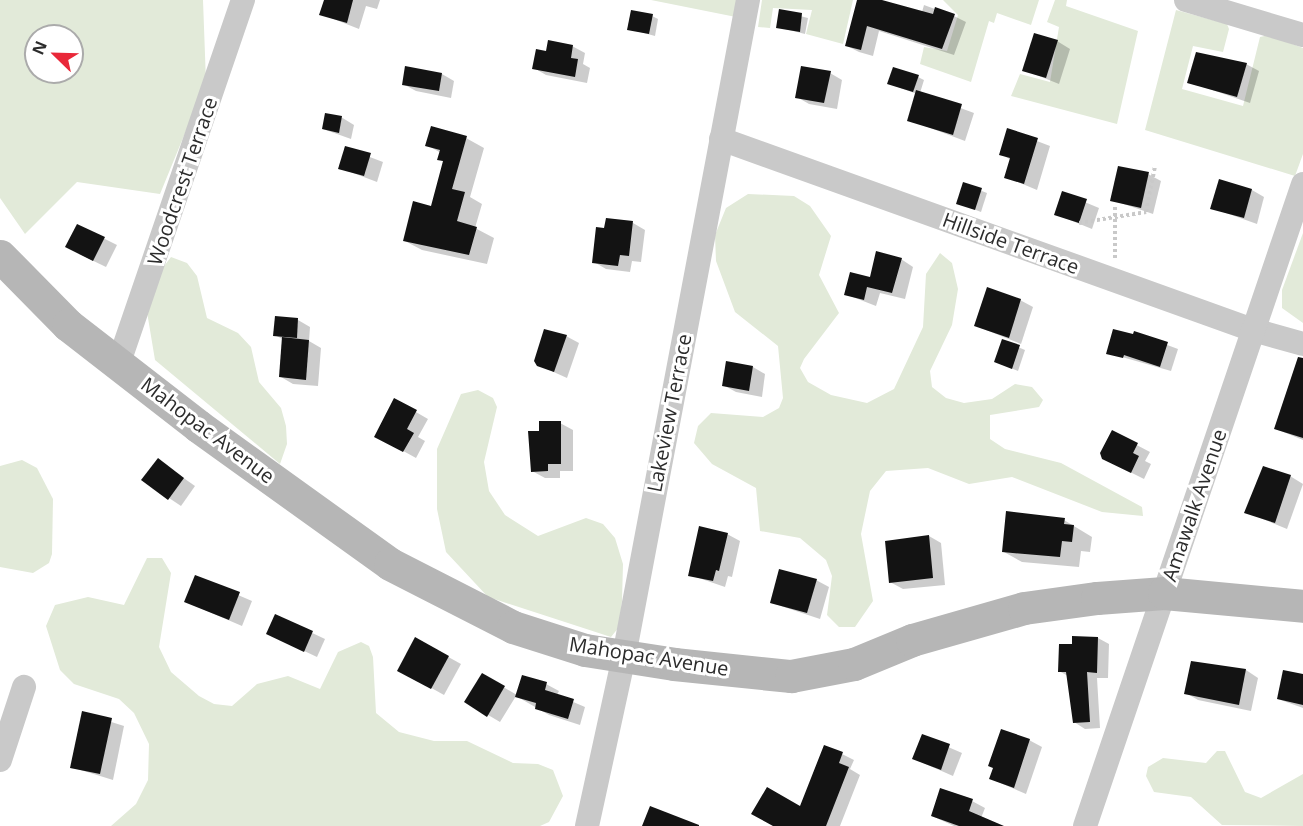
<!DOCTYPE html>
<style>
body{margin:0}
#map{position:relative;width:1303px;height:826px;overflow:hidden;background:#fff;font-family:"Open Sans",sans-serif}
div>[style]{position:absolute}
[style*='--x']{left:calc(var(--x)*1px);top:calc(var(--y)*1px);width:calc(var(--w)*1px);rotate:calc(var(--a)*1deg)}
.green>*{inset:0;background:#e2ead9}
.shadow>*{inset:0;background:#0003}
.building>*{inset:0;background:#131313}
.path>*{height:4px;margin-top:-2px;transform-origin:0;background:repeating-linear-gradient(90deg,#c9c9c9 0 3px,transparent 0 6px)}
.street>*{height:24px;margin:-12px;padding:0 12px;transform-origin:12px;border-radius:12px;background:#c9c9c9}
.secondary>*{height:33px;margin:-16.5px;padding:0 16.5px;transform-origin:16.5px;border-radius:16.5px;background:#b6b6b6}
span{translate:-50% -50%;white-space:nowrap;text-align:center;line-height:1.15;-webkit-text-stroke:6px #fff;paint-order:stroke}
.street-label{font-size:20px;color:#2c2c2c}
.north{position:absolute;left:24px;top:24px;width:60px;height:60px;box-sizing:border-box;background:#fff;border:2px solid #ababab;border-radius:50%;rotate:293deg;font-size:16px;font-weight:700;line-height:24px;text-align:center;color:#2c2c2c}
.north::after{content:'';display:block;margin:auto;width:21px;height:27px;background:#e92839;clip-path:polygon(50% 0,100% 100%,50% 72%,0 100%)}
</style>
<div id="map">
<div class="green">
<i style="clip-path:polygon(evenodd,0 0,203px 0,206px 82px,160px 194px,77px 182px,25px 234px,0 198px,0 0,36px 36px,72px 36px,72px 72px,36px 72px,36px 36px)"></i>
<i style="clip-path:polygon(651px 0,738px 0,736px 17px)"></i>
<i style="clip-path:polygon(762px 0,853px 0,843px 44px,806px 34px,812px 10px,773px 8px,770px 28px,758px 27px)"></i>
<i style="clip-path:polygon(943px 0,1039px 0,1031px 25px,997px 13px,994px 23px,989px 21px,971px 82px,920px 64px,924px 47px,947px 51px,958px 15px)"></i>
<i style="clip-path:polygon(1055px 0,1067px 0,1066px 6px,1138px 31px,1117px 124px,1011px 96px,1020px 74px,1050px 82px,1059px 27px,1047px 22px)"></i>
<i style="clip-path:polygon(1176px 10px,1227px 24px,1229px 29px,1223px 52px,1193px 46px,1182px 89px,1243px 106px,1260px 37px,1269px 35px,1303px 48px,1303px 154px,1295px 176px,1145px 130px)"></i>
<i style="clip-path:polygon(748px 194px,794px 196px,810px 206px,831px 236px,819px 275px,839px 313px,804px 359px,800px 368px,808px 382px,831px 395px,867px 403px,894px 389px,923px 327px,926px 274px,940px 253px,952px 263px,958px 289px,952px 325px,930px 371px,932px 387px,946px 398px,964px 403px,992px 399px,1015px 384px,1032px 387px,1043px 400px,1039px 407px,990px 415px,990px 439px,1005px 449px,1061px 463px,1142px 507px,1143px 516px,1102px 512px,1012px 477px,969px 484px,928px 468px,886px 471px,870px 491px,861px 534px,873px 601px,855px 627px,839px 627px,827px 615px,832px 576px,826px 560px,800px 538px,760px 531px,756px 488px,712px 464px,694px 443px,698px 426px,711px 413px,763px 417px,779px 408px,783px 398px,778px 346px,735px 312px,716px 261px,715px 235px,726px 208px)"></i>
<i style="clip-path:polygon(1303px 233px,1303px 323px,1282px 308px,1282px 290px)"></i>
<i style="clip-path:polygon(171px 257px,187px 263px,197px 276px,207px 318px,238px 333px,251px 347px,259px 382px,281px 408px,286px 426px,287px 444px,280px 464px,155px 360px,147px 312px,161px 270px)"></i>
<i style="clip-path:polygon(478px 390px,493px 398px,497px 407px,484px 462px,489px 491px,505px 515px,538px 536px,586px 518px,603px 524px,615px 538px,623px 564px,622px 601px,619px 627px,611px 637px,488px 597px,446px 552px,437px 509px,437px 449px,461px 394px)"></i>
<i style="clip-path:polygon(22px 460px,37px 468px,53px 499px,52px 554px,49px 563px,33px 573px,0 567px,0 466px)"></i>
<i style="clip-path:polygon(147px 558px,162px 558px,171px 573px,159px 647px,171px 672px,199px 696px,214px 704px,232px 706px,257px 684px,288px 676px,320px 689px,338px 652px,361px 642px,369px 646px,373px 657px,376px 713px,399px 732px,434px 741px,467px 741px,513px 763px,538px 764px,553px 770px,563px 796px,549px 822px,540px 826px,111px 826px,136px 804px,148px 780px,149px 744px,134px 713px,119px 699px,74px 684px,60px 670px,46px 626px,55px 605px,88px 597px,124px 605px)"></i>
<i style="clip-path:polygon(1217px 751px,1225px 751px,1245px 792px,1261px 798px,1303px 774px,1303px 826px,1222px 825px,1191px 797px,1154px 792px,1146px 776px,1148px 767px,1163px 758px,1206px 763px)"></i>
</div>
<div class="shadow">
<i style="clip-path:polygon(325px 0,380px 0,377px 9px,366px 6px,359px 29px,321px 14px)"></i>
<i style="clip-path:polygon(859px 0,877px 0,922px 12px,924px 5px,954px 16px,966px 22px,954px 55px,879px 31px,873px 56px,859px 52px,847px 46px)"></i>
<i style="clip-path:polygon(780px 11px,808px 18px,805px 34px,777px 27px)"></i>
<i style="clip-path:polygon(652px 16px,658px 19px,655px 36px,629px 29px)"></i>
<i style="clip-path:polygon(1057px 41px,1070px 49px,1059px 84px,1024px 70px)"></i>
<i style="clip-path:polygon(572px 46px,585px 53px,583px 64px,590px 68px,587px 83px,546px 75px,534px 68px,548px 53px)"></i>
<i style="clip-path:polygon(1246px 64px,1259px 71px,1250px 103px,1189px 82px)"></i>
<i style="clip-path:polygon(830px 73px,842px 80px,837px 109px,809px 104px,797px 97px)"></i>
<i style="clip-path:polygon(442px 74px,454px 81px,451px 98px,416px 91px,403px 84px)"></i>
<i style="clip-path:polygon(918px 77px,924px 80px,920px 93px,974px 113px,965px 141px,909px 120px,917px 94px,895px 86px)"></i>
<i style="clip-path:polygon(341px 117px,354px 125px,351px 139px,323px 129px)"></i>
<i style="clip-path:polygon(1008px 130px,1050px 146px,1037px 190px,1006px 177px,1011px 160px,1001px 154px)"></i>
<i style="clip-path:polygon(466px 138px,484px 148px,470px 197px,482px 204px,475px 228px,494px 238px,487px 264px,422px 250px,405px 241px,433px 208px,445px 162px,439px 159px,441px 153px,427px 145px)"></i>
<i style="clip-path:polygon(346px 148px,383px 162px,377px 182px,340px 168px)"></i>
<i style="clip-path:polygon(1148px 174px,1161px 181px,1153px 214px,1112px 200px)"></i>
<i style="clip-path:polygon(964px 184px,987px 193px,981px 212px,958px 203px)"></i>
<i style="clip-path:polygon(1252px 190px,1264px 197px,1257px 224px,1212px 208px)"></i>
<i style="clip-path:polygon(1063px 193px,1099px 208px,1092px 229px,1055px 214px)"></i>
<i style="clip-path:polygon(607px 220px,633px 223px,645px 230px,641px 262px,632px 261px,630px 272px,606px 269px,594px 262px)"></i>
<i style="clip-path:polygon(77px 225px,117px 245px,106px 267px,79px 254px)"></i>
<i style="clip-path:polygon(901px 259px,913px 267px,905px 299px,880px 293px,876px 306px,845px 294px)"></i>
<i style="clip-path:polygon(1020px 300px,1033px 307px,1021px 344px,976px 326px)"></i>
<i style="clip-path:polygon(298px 320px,310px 327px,309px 341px,321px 348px,318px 386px,293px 384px,281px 377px,284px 340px,275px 335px)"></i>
<i style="clip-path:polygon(1135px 333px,1178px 349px,1171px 371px,1108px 353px)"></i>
<i style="clip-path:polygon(566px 336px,579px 343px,567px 378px,538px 365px)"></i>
<i style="clip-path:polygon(1003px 341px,1025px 350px,1018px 371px,996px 362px)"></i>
<i style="clip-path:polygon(727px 363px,753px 367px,765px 374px,762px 397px,736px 392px,723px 385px)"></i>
<i style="clip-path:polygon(1303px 385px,1303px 440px,1276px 429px)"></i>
<i style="clip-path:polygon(395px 400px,428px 419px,418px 437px,425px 441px,416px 458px,376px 436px)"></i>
<i style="clip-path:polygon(560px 423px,573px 430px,573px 471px,560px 471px,560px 478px,545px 478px,532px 471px,540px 433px)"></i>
<i style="clip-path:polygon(1112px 432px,1150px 452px,1145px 461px,1151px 464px,1144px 479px,1116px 465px)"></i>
<i style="clip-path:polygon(158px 460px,195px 486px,181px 506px,169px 498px)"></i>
<i style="clip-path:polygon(1290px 476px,1303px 484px,1287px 529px,1246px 512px)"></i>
<i style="clip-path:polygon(1064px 520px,1092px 537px,1090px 552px,1081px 551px,1079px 567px,1022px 562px,1004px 552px)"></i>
<i style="clip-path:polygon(727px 534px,740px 541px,732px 577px,728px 576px,725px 587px,690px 575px)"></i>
<i style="clip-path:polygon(929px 536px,941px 543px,945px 585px,903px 589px,890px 582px)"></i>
<i style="clip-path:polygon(196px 577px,252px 601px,242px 626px,186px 602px)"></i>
<i style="clip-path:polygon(816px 580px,829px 587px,820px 619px,772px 603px)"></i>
<i style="clip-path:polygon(276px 616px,325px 639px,317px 657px,268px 634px)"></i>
<i style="clip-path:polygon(1074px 637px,1098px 638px,1109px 644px,1108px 678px,1097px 678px,1100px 728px,1085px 729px,1074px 722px,1068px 676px,1059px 671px,1074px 646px)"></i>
<i style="clip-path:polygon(416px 639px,461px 664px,444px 695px,399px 670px)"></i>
<i style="clip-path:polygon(1192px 663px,1246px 670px,1258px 678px,1251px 711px,1198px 700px,1186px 693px)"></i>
<i style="clip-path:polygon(483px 675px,517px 695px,546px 684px,559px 691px,557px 695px,585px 707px,580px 725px,549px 715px,516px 696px,500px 722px,466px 702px)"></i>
<i style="clip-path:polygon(1303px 675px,1303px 708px,1278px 699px)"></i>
<i style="clip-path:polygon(83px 713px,124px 726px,113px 780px,71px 767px)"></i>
<i style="clip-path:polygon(923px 736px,962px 753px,953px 776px,914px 759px)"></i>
<i style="clip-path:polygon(1029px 740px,1042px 747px,1026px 794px,991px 779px)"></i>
<i style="clip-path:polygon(842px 754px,854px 760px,850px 769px,860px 775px,840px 826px,776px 826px,800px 808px)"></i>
<i style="clip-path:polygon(972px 801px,985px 808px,981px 818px,988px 826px,954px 826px,932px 816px)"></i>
</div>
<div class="building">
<i style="clip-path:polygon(324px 0,353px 0,347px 23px,319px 15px)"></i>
<i style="clip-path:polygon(857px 0,882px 0,933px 14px,935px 7px,955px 14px,942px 49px,867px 26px,861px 50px,845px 46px)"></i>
<i style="clip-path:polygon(779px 9px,802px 13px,800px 32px,776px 28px)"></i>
<i style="clip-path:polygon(631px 10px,653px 14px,649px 34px,627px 30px)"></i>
<i style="clip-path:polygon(1034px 33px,1058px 40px,1046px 78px,1022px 71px)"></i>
<i style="clip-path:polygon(548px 40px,573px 45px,571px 58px,578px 59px,575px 77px,532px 69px,536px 49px,546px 51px)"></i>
<i style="clip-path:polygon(1196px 52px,1247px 63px,1237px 97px,1187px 83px)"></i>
<i style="clip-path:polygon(405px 66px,442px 73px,439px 91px,402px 85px)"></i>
<i style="clip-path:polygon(801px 66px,831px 71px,824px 103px,795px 98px)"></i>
<i style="clip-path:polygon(893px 67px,919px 75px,913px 92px,887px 84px)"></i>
<i style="clip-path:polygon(916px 90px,962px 104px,953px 135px,907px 121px)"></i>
<i style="clip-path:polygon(325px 113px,342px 116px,339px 133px,322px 129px)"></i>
<i style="clip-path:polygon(431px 126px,467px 136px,452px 189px,465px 192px,457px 221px,477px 227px,469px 255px,403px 241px,413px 201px,431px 206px,443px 161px,437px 160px,440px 150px,425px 146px)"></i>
<i style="clip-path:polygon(1007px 128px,1038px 138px,1024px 184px,1004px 178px,1010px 158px,999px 155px)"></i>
<i style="clip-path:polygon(345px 146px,371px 153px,364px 176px,338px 169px)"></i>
<i style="clip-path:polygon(1118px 166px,1149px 172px,1141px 208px,1110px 201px)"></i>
<i style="clip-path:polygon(1219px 179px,1252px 189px,1244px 218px,1210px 209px)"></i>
<i style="clip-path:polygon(963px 182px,982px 188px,975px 210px,956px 204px)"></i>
<i style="clip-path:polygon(1062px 191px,1087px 199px,1079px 223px,1054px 215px)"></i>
<i style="clip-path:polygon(606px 218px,633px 221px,629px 256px,620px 255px,618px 266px,592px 263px,596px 227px,604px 228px)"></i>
<i style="clip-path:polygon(77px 224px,105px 237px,93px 261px,65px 247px)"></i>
<i style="clip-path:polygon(876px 251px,902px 258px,892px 293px,867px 287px,864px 300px,844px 295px,850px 272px,870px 277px)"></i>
<i style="clip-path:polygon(987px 287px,1021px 299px,1009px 338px,974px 326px)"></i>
<i style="clip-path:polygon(275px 316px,298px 318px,297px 338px,273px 336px)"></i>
<i style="clip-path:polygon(544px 329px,567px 335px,554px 372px,537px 366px,534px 361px)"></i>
<i style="clip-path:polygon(1113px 329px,1133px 334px,1134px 331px,1168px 342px,1160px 367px,1124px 355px,1123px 358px,1106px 354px)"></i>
<i style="clip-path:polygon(282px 337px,309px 340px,306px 380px,279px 377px)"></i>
<i style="clip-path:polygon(1002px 339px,1020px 345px,1012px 369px,994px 362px)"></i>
<i style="clip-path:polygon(1298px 357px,1303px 358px,1303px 438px,1274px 429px)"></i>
<i style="clip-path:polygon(726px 361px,753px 366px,749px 391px,722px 386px)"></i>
<i style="clip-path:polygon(394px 398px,417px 410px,407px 429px,414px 433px,403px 452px,374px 437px)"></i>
<i style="clip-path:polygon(539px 421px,561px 421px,561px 464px,548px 464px,548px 471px,531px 472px,528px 431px,539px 431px)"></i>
<i style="clip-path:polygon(1112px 430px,1138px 443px,1133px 453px,1139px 456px,1131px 473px,1102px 459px,1100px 453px)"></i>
<i style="clip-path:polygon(158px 458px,184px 478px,168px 500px,141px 480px)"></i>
<i style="clip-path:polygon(1263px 466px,1291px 475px,1275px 523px,1244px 513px)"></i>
<i style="clip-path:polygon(1006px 511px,1065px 518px,1064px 524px,1074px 525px,1072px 542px,1062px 541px,1060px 557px,1002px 552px)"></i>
<i style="clip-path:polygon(699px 526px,728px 533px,719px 571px,716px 570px,713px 581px,688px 576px)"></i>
<i style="clip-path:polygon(929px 535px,933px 578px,889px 583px,885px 541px)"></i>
<i style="clip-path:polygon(779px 569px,817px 579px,807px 613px,770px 603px)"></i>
<i style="clip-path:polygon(195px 575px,240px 592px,229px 620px,184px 602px)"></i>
<i style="clip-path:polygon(275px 614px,313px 631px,304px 652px,266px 634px)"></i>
<i style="clip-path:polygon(1072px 636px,1098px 637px,1097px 673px,1087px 672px,1090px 722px,1073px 723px,1066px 672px,1058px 672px,1059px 644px,1072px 644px)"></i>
<i style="clip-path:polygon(415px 637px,449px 656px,431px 689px,397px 671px)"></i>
<i style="clip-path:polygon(1191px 661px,1246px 669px,1239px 705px,1184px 694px)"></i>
<i style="clip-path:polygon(1283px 670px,1303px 674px,1303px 705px,1277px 699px)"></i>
<i style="clip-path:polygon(482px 673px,505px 686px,487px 717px,464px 702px)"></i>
<i style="clip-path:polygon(522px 675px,547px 682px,545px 690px,574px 699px,568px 719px,535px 709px,536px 703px,515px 697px)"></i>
<i style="clip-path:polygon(82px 711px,112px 718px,100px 774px,70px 768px)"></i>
<i style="clip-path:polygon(1001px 729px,1030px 739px,1014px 788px,989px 779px,993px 768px,988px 766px)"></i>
<i style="clip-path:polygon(922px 734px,950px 744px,941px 770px,912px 759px)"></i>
<i style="clip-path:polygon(824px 745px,843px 752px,839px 763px,849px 767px,826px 826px,773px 826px,751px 814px,767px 787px,800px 806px)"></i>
<i style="clip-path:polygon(940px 788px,973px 799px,969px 811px,1004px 826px,959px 826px,931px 816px)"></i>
<i style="clip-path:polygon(650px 806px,699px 825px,699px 826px,642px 826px)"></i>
</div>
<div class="path">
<i style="--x:1079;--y:223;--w:68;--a:-9.3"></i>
<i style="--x:1146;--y:212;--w:47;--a:-78.9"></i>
<i style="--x:1115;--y:258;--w:51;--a:-90"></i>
</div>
<div class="street">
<i style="--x:1186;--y:0;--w:122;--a:16.7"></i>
<i style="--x:721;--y:139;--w:565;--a:19.75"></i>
<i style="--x:1253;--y:330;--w:52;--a:15.6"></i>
<i style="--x:119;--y:362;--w:383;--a:-71.1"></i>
<i style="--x:0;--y:760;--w:77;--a:-71.8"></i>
<i style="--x:587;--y:826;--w:174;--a:-77.7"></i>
<i style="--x:624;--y:656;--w:668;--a:-79.3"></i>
<i style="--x:1085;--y:826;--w:678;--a:-71.24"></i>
</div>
<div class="secondary">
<i style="--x:0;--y:256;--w:97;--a:45.4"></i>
<i style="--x:68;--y:325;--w:165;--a:37.8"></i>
<i style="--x:198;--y:426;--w:236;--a:35.7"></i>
<i style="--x:390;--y:564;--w:138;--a:27.1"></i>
<i style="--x:513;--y:627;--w:76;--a:17.7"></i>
<i style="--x:585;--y:650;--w:90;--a:8.9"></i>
<i style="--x:674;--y:664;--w:118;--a:5.9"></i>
<i style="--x:791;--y:676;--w:64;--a:-10.8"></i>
<i style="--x:854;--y:664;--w:63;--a:-22.5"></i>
<i style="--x:912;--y:640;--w:116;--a:-15.9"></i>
<i style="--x:1024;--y:608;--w:74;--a:-7.8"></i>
<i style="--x:1097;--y:598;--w:67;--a:-4.3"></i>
<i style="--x:1164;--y:593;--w:140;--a:5.3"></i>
</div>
<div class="street-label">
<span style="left:182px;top:181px;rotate:-71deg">Woodcrest Terrace</span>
<span style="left:1011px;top:243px;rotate:20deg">Hillside Terrace</span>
<span style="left:669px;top:413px;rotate:-79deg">Lakeview Terrace</span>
<span style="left:208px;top:430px;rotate:37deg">Mahopac Avenue</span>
<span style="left:1194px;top:505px;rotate:-71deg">Amawalk Avenue</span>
<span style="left:649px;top:656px;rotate:9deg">Mahopac Avenue</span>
</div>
<div class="north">N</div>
</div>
